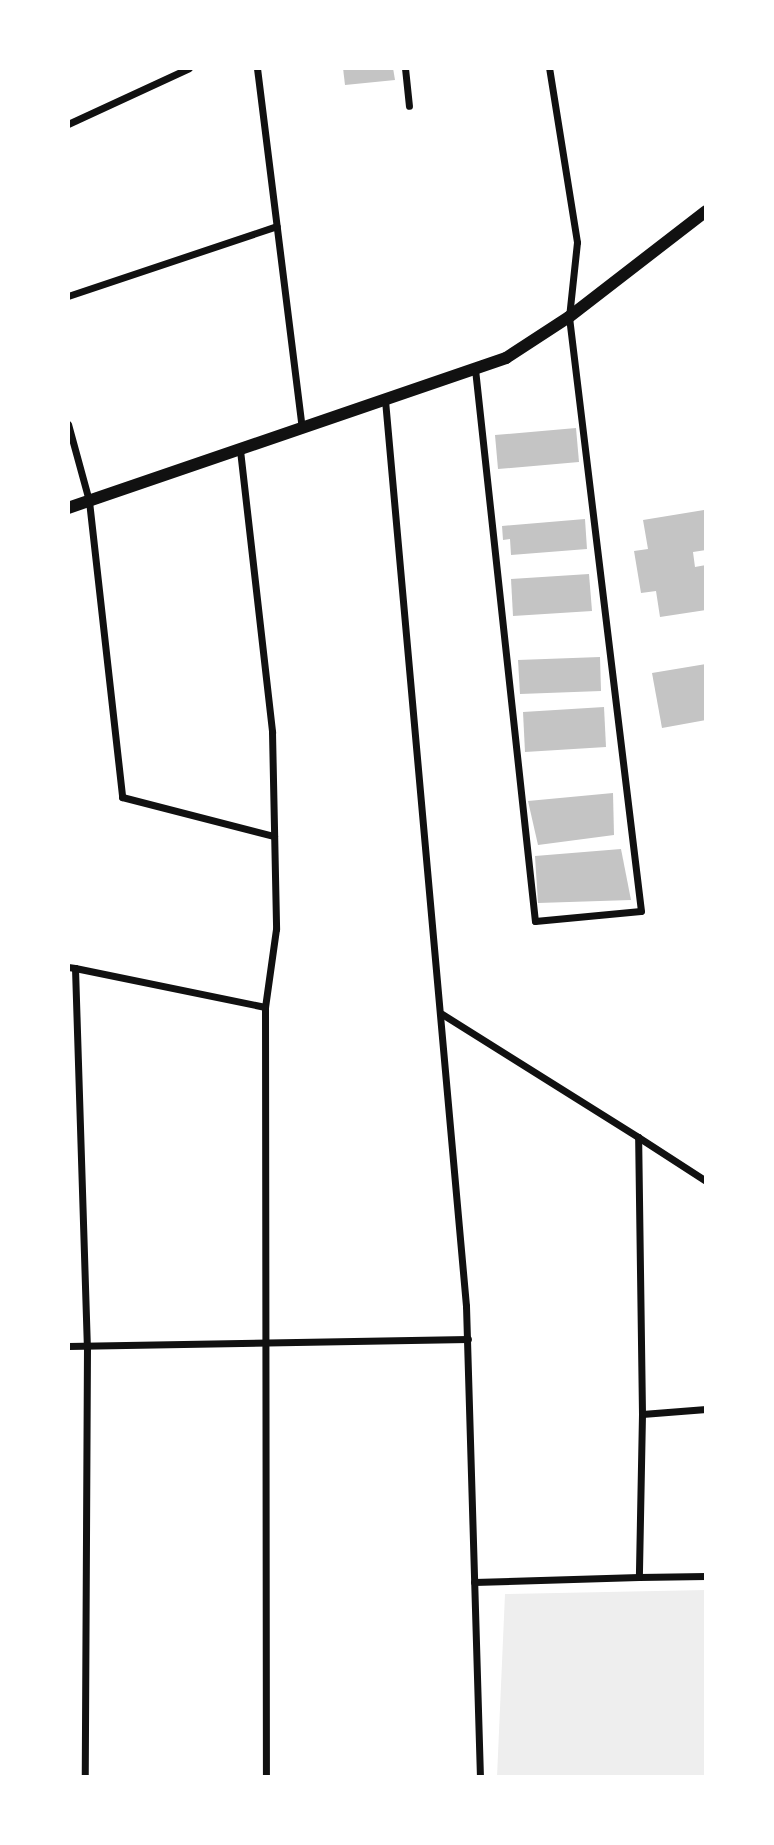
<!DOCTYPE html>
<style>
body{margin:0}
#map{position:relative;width:774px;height:1845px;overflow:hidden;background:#fff;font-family:"Exo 2",sans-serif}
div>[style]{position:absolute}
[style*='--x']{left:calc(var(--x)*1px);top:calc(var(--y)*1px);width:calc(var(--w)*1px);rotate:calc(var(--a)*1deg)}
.green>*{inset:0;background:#eee}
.building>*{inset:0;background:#c4c4c4}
.minor>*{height:7px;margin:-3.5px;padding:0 3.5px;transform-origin:3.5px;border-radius:3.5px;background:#111}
.tertiary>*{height:12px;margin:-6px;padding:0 6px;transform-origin:6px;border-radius:6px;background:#111}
span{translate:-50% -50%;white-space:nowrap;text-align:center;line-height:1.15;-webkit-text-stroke:5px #fff;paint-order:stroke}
.frame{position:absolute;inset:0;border:70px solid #fff;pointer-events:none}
</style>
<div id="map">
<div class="green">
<i style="clip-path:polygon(706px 1590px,706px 1777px,497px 1777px,505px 1594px)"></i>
</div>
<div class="building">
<i style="clip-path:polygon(343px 68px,393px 68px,395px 80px,345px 85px)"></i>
<i style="clip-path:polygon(576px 428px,579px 462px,498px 469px,495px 435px)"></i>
<i style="clip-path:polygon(704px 510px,706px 550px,693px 552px,695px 567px,706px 565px,706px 610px,660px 617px,656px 591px,641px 593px,634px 551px,648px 549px,643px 520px)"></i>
<i style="clip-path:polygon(585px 519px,587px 549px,511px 555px,510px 539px,503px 540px,502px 526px)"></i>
<i style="clip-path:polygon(589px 574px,592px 611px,513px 616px,511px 579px)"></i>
<i style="clip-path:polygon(600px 657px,601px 691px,520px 694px,518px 660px)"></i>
<i style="clip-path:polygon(706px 664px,706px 720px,662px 728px,652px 673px)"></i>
<i style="clip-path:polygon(604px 707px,606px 747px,525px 752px,523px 712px)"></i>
<i style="clip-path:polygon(613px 793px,614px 835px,538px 845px,528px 801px)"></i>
<i style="clip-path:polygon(621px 849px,631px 900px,538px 903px,535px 856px)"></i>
</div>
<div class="minor">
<i style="--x:257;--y:68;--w:363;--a:82.9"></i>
<i style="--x:405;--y:68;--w:38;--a:84"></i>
<i style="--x:68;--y:124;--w:133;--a:-24.8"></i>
<i style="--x:68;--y:296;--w:220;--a:-18.5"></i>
<i style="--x:475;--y:369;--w:555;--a:83.8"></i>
<i style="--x:535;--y:921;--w:106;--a:-5.4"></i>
<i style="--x:641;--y:911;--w:598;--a:-96.91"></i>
<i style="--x:569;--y:317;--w:75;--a:-83.9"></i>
<i style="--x:577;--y:242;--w:176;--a:-99.1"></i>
<i style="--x:385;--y:400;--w:910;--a:84.89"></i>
<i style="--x:466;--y:1306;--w:471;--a:88.3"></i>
<i style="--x:68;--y:424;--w:80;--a:74.7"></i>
<i style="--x:89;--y:501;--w:298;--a:83.6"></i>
<i style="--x:122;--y:797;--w:157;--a:14.4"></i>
<i style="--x:240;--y:450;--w:284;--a:83.5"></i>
<i style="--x:272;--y:732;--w:197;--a:88.8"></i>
<i style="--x:276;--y:929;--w:79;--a:98"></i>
<i style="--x:68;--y:967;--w:7;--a:8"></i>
<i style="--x:75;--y:968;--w:378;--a:88.2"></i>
<i style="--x:87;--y:1346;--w:431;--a:90.3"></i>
<i style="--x:75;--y:968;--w:194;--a:11.6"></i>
<i style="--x:265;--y:1007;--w:770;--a:89.93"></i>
<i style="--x:442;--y:1014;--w:231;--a:32.1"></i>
<i style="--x:68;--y:1346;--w:400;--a:-1"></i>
<i style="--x:706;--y:1409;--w:64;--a:175.5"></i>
<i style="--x:642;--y:1414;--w:163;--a:91.1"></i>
<i style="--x:639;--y:1577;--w:67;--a:-0.9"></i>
<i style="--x:642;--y:1414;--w:277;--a:-90.8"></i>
<i style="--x:638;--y:1137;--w:81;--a:32.9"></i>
<i style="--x:474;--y:1582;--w:165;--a:-1.7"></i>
</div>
<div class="tertiary">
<i style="--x:68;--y:508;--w:463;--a:-18.9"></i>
<i style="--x:506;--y:358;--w:75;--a:-33.1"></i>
<i style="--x:569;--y:317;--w:173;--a:-37.7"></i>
</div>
<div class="frame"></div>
</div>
